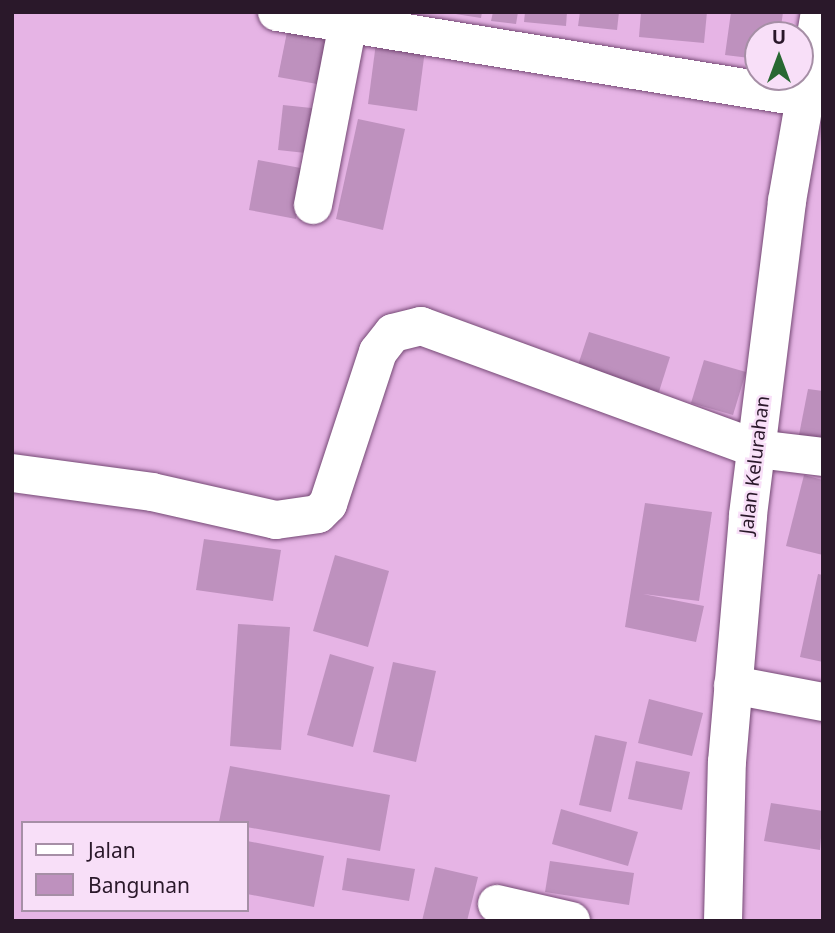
<!DOCTYPE html>
<style>
body{margin:0}
#map{position:relative;width:835px;height:933px;overflow:hidden;background:#e6b4e5;font-family:"Noto Sans",sans-serif}
div>[style]{position:absolute}
[style*='--x']{left:calc(var(--x)*1px);top:calc(var(--y)*1px);width:calc(var(--w)*1px);rotate:calc(var(--a)*1deg)}
.building>*{inset:0;background:#be91be}
.roads{filter:drop-shadow(0 0 2px #754975) drop-shadow(0 0 2px #754975)}
.minor>*{height:38px;margin:-19px;padding:0 19px;transform-origin:19px;border-radius:19px;background:#fff}
span{translate:-50% -50%;white-space:nowrap;text-align:center;line-height:1.15;-webkit-text-stroke:5px #f8dff8;paint-order:stroke}
.street-label{font-size:19px;color:#2a182a}
.frame{position:absolute;inset:0;border:14px solid #2a182a;pointer-events:none}
.legend{position:absolute;left:21px;top:821px;width:228px;height:91px;box-sizing:border-box;background:#f8dff8;border:2px solid #a68fa6;margin:0;padding:9px 12px;list-style:none;font-size:21px;color:#2a182a}
.legend li{display:flex;align-items:center;gap:14px;height:35px}
.legend b{width:35px;border:2px solid #a68fa6}
.north{position:absolute;left:744px;top:21px;width:70px;height:70px;box-sizing:border-box;background:#f8dff8;border:2px solid #a68fa6;border-radius:50%;rotate:0deg;font-size:19px;font-weight:700;line-height:28px;text-align:center;color:#2a182a}
.north::after{content:'';display:block;margin:auto;width:24px;height:32px;background:#286832;clip-path:polygon(50% 0,100% 100%,50% 72%,0 100%)}
</style>
<div id="map">
<div class="building">
<i style="clip-path:polygon(443px 12px,482px 12px,481px 18px)"></i>
<i style="clip-path:polygon(493px 12px,518px 12px,516px 24px,491px 21px)"></i>
<i style="clip-path:polygon(525px 12px,567px 12px,566px 26px,524px 22px)"></i>
<i style="clip-path:polygon(580px 12px,619px 12px,617px 30px,578px 26px)"></i>
<i style="clip-path:polygon(641px 12px,707px 12px,704px 43px,639px 37px)"></i>
<i style="clip-path:polygon(731px 12px,783px 12px,780px 35px,758px 35px,758px 59px,725px 55px)"></i>
<i style="clip-path:polygon(287px 32px,326px 39px,317px 84px,278px 77px)"></i>
<i style="clip-path:polygon(376px 43px,425px 50px,417px 111px,368px 104px)"></i>
<i style="clip-path:polygon(283px 105px,321px 109px,315px 154px,278px 150px)"></i>
<i style="clip-path:polygon(358px 119px,405px 129px,383px 230px,336px 219px)"></i>
<i style="clip-path:polygon(258px 160px,306px 169px,296px 219px,249px 210px)"></i>
<i style="clip-path:polygon(589px 332px,670px 357px,657px 398px,576px 371px)"></i>
<i style="clip-path:polygon(704px 360px,746px 372px,733px 415px,691px 403px)"></i>
<i style="clip-path:polygon(808px 389px,823px 391px,823px 444px,798px 440px)"></i>
<i style="clip-path:polygon(804px 475px,823px 480px,823px 555px,786px 546px)"></i>
<i style="clip-path:polygon(645px 503px,712px 512px,699px 601px,643px 594px,704px 606px,696px 642px,625px 627px)"></i>
<i style="clip-path:polygon(204px 539px,281px 550px,273px 601px,196px 590px)"></i>
<i style="clip-path:polygon(335px 555px,389px 571px,368px 647px,313px 631px)"></i>
<i style="clip-path:polygon(818px 574px,823px 575px,823px 662px,800px 657px)"></i>
<i style="clip-path:polygon(238px 624px,290px 627px,281px 750px,230px 746px)"></i>
<i style="clip-path:polygon(330px 654px,374px 667px,353px 747px,307px 735px)"></i>
<i style="clip-path:polygon(393px 662px,436px 671px,416px 762px,373px 752px)"></i>
<i style="clip-path:polygon(649px 699px,703px 713px,692px 756px,638px 743px)"></i>
<i style="clip-path:polygon(595px 735px,627px 742px,611px 812px,579px 805px)"></i>
<i style="clip-path:polygon(636px 761px,690px 772px,682px 810px,628px 799px)"></i>
<i style="clip-path:polygon(230px 766px,390px 795px,380px 851px,219px 822px)"></i>
<i style="clip-path:polygon(771px 803px,823px 811px,820px 850px,764px 841px)"></i>
<i style="clip-path:polygon(561px 809px,638px 832px,628px 866px,552px 844px)"></i>
<i style="clip-path:polygon(247px 841px,324px 856px,314px 907px,247px 894px)"></i>
<i style="clip-path:polygon(347px 858px,415px 869px,409px 901px,342px 890px)"></i>
<i style="clip-path:polygon(550px 861px,634px 873px,629px 905px,545px 892px)"></i>
<i style="clip-path:polygon(435px 867px,478px 877px,467px 921px,422px 921px)"></i>
</div>
<div class="roads">
<div class="minor">
<i style="--x:277;--y:12;--w:536;--a:9.23"></i>
<i style="--x:313;--y:205;--w:180;--a:-79.1"></i>
<i style="--x:12;--y:473;--w:141;--a:7.7"></i>
<i style="--x:152;--y:492;--w:127;--a:12.7"></i>
<i style="--x:276;--y:520;--w:42;--a:-8.1"></i>
<i style="--x:318;--y:514;--w:14;--a:-45"></i>
<i style="--x:328;--y:504;--w:160;--a:-71.8"></i>
<i style="--x:378;--y:352;--w:24;--a:-52"></i>
<i style="--x:393;--y:333;--w:29;--a:-14"></i>
<i style="--x:421;--y:326;--w:358;--a:20.1"></i>
<i style="--x:757;--y:449;--w:66;--a:6.9"></i>
<i style="--x:733;--y:685;--w:92;--a:10.7"></i>
<i style="--x:497;--y:904;--w:76;--a:12.9"></i>
<i style="--x:723;--y:921;--w:159;--a:-88.6"></i>
<i style="--x:727;--y:762;--w:248;--a:-85.1"></i>
<i style="--x:748;--y:515;--w:316;--a:-82.9"></i>
<i style="--x:787;--y:201;--w:192;--a:-80.1"></i>
</div>
</div>
<div class="street-label">
<span style="left:755px;top:465px;rotate:-83deg">Jalan Kelurahan</span>
</div>
<div class="frame"></div>
<ul class="legend">
<li><b style="height:9px;background:#fff"></b>Jalan</li>
<li><b style="height:19px;background:#be91be"></b>Bangunan</li>
</ul>
<div class="north">U</div>
</div>
